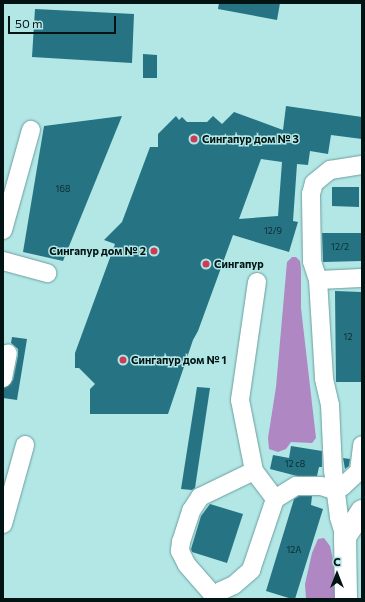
<!DOCTYPE html>
<meta charset="utf-8">
<style>
body{margin:0}
#map{position:relative;width:365px;height:602px;overflow:hidden;background:#b2e7e6;font-family:Commissioner,sans-serif}
div>[style]{position:absolute}
[style*='--x']{left:calc(var(--x)*1px);top:calc(var(--y)*1px);width:calc(var(--w)*1px);rotate:calc(var(--a)*1deg)}
.forest>*{inset:0;background:#af87c2}
.building>*{inset:0;background:#267384}
.roads{filter:drop-shadow(0 0 1px #6b9e9e) drop-shadow(0 0 1px #6b9e9e)}
.minor>*{height:18px;margin:-9px;padding:0 9px;transform-origin:9px;border-radius:9px;background:#fff}
.major>*{height:22px;margin:-11px;padding:0 11px;transform-origin:11px;border-radius:11px;background:#fff}
.dots>*{width:11px;height:11px;translate:-50% -50%;box-sizing:border-box;border:2px solid #b2e7e6;border-radius:50%}
span{translate:-50% -50%;white-space:nowrap;text-align:center;line-height:1.15;-webkit-text-stroke:3px #b2e7e6;paint-order:stroke}
.number-label{font-size:9px;color:#0a2b2f}
.number-label span{-webkit-text-stroke-width:0}
.poi-label{font-size:11px;color:#011313;font-weight:700}
.left{translate:0 -50%;text-align:left}
.right{translate:-100% -50%;text-align:right}
.frame{position:absolute;inset:0;border:4px solid #011313;pointer-events:none}
.north{position:absolute;left:317px;top:554px;width:40px;height:40px;-webkit-text-stroke:3px #b2e7e6;paint-order:stroke;rotate:0deg;font-size:11px;font-weight:700;line-height:16px;text-align:center;color:#011313}
.north::after{content:'';display:block;margin:auto;width:14px;height:18px;background:#011313;clip-path:polygon(50% 0,100% 100%,50% 72%,0 100%)}
.scale{position:absolute;left:8px;top:16px;width:108px;height:18px;box-sizing:border-box;border:2px solid #011313;border-top:0;padding-left:5px;font-size:12px;line-height:14px;white-space:nowrap;color:#011313;-webkit-text-stroke:3px #b2e7e6;paint-order:stroke}
</style>
<div id="map">
<div class="forest">
<i style="clip-path:polygon(292px 257px,296px 257px,300px 261px,301px 269px,301px 308px,316px 438px,312px 443px,291px 442px,286px 449px,278px 452px,269px 449px,268px 438px,276px 387px,287px 262px)"></i>
<i style="clip-path:polygon(324px 538px,330px 546px,339px 587px,337px 599px,306px 599px,305px 584px,312px 553px,318px 539px)"></i>
</div>
<div class="building">
<i style="clip-path:polygon(219px 3px,280px 3px,277px 20px,218px 9px)"></i>
<i style="clip-path:polygon(35px 9px,134px 14px,132px 63px,32px 57px)"></i>
<i style="clip-path:polygon(143px 54px,157px 55px,157px 78px,143px 78px)"></i>
<i style="clip-path:polygon(evenodd,286px 106px,362px 117px,362px 139px,331px 135px,328px 154px,310px 151px,308px 165px,297px 164px,293px 221px,298px 222px,289px 252px,233px 235px,198px 331px,193px 340px,168px 414px,90px 414px,90px 389px,95px 384px,79px 368px,75px 368px,75px 353px,115px 244px,104px 240px,122px 222px,150px 147px,158px 147px,158px 134px,176px 116px,179px 120px,182px 117px,187px 122px,207px 122px,213px 116px,222px 124px,234px 112px,283px 130px,286px 106px,261px 159px,282px 162px,278px 216px,239px 219px,261px 159px)"></i>
<i style="clip-path:polygon(122px 116px,63px 261px,23px 252px,44px 126px)"></i>
<i style="clip-path:polygon(332px 187px,359px 187px,359px 207px,332px 206px)"></i>
<i style="clip-path:polygon(322px 233px,362px 233px,362px 261px,323px 262px)"></i>
<i style="clip-path:polygon(335px 291px,362px 292px,362px 382px,336px 382px)"></i>
<i style="clip-path:polygon(12px 337px,27px 339px,17px 400px,3px 398px,4px 388px,13px 380px,18px 355px,18px 349px,11px 343px)"></i>
<i style="clip-path:polygon(197px 387px,210px 388px,195px 488px,192px 490px,181px 489px)"></i>
<i style="clip-path:polygon(291px 446px,322px 451px,322px 467px,319px 467px,317px 476px,297px 476px,270px 469px,273px 455px,289px 458px)"></i>
<i style="clip-path:polygon(343px 458px,350px 459px,349px 466px,345px 469px)"></i>
<i style="clip-path:polygon(299px 496px,312px 496px,311px 505px,323px 509px,295px 599px,292px 599px,266px 591px,294px 499px)"></i>
<i style="clip-path:polygon(210px 504px,243px 514px,227px 563px,192px 552px,191px 549px,201px 516px)"></i>
</div>
<div class="roads">
<div class="minor">
<i style="--x:3;--y:230;--w:104;--a:-74.4"></i>
<i style="--x:3;--y:261;--w:46;--a:15.3"></i>
<i style="--x:318;--y:280;--w:44;--a:-2.6"></i>
<i style="--x:257;--y:282;--w:119;--a:98.2"></i>
<i style="--x:240;--y:400;--w:72;--a:78.8"></i>
<i style="--x:254;--y:471;--w:35;--a:53"></i>
<i style="--x:3;--y:378;--w:25;--a:-79"></i>
<i style="--x:3;--y:524;--w:82;--a:-74.4"></i>
<i style="--x:345;--y:537;--w:21;--a:-107"></i>
<i style="--x:339;--y:517;--w:47;--a:-97.3"></i>
<i style="--x:333;--y:470;--w:65;--a:-92.6"></i>
<i style="--x:330;--y:405;--w:28;--a:-103"></i>
<i style="--x:324;--y:378;--w:98;--a:-93.5"></i>
<i style="--x:318;--y:280;--w:20;--a:-108"></i>
<i style="--x:312;--y:261;--w:67;--a:-90.9"></i>
<i style="--x:311;--y:194;--w:11;--a:-75"></i>
<i style="--x:314;--y:183;--w:21;--a:-39"></i>
<i style="--x:330;--y:170;--w:32;--a:-9"></i>
<i style="--x:215;--y:597;--w:43;--a:-131.2"></i>
<i style="--x:187;--y:565;--w:16;--a:-117"></i>
<i style="--x:180;--y:551;--w:9;--a:-84"></i>
<i style="--x:181;--y:542;--w:33;--a:-72"></i>
<i style="--x:191;--y:511;--w:17;--a:-57"></i>
<i style="--x:200;--y:497;--w:60;--a:-25.7"></i>
<i style="--x:215;--y:599;--w:10;--a:-53"></i>
<i style="--x:221;--y:591;--w:14;--a:-25"></i>
<i style="--x:234;--y:585;--w:23;--a:-41"></i>
<i style="--x:251;--y:570;--w:75;--a:-71.3"></i>
<i style="--x:275;--y:499;--w:25;--a:-32"></i>
<i style="--x:296;--y:486;--w:25;--a:0"></i>
<i style="--x:321;--y:486;--w:16;--a:18"></i>
<i style="--x:336;--y:491;--w:9;--a:-36"></i>
<i style="--x:343;--y:486;--w:22;--a:-43"></i>
<i style="--x:359;--y:471;--w:26;--a:-83"></i>
</div>
<div class="major">
<i style="--x:346;--y:599;--w:62;--a:-90.9"></i>
<i style="--x:345;--y:537;--w:31;--a:-57"></i>
</div>
</div>
<div class="dots">
<i style="left:194px;top:139px;background:#cc3c55"></i>
<i style="left:154px;top:251px;background:#cc3c55"></i>
<i style="left:206px;top:264px;background:#cc3c55"></i>
<i style="left:123px;top:360px;background:#cc3c55"></i>
</div>
<div class="number-label">
<span style="left:63px;top:189px">168</span>
<span style="left:273px;top:231px">12/9</span>
<span style="left:340px;top:247px">12/2</span>
<span style="left:348px;top:337px">12</span>
<span style="left:295px;top:464px">12 с8</span>
<span style="left:294px;top:550px">12А</span>
</div>
<div class="poi-label">
<span class="left" style="left:202px;top:139px">Сингапур дом № 3</span>
<span class="right" style="left:146px;top:251px">Сингапур дом № 2</span>
<span class="left" style="left:214px;top:264px">Сингапур</span>
<span class="left" style="left:131px;top:360px">Сингапур дом № 1</span>
</div>
<div class="frame"></div>
<div class="north">С</div>
<div class="scale">50 m</div>
</div>
